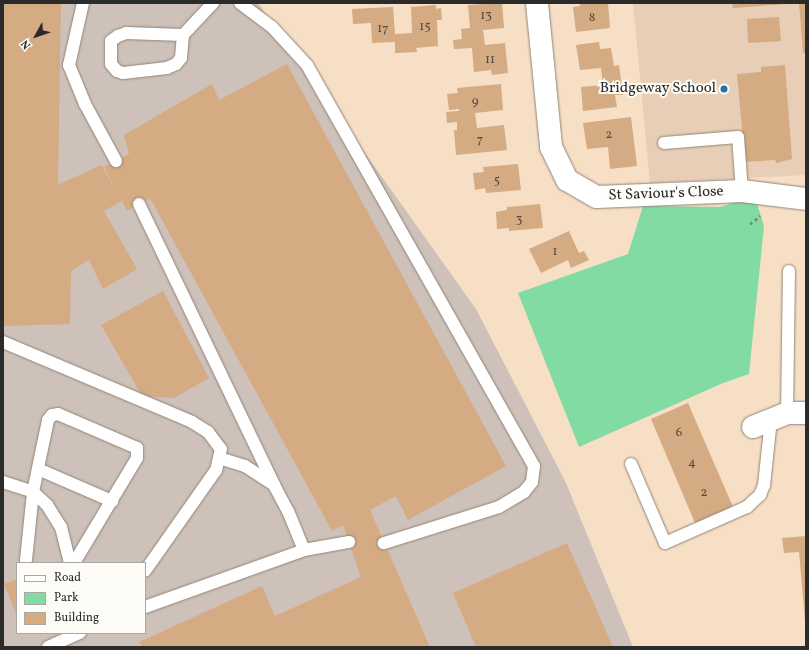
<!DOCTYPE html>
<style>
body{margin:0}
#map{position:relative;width:809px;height:650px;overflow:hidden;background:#f6dfc5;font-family:Vollkorn,serif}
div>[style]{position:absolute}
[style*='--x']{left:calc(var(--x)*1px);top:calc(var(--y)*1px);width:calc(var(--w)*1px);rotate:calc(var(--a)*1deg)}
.built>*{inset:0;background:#e8ceb6}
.industrial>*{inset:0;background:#cec1b9}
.green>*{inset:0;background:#81dba2}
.building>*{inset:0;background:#d4ab82}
.path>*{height:2.5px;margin-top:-1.25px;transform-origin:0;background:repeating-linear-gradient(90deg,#908578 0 3px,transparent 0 6px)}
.roads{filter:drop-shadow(0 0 1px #908578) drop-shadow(0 0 1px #908578)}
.service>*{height:12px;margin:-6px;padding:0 6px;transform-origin:6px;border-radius:6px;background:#fff}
.minor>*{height:22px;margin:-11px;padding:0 11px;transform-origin:11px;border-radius:11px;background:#fff}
.dots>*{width:11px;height:11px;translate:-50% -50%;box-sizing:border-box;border:2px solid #fdfcf7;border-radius:50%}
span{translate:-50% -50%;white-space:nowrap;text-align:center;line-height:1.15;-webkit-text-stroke:4px #fdfcf7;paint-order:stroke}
.number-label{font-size:13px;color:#554b41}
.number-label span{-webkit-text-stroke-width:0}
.poi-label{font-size:15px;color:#2b2b2b}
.right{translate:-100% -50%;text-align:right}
.street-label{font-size:15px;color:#2b2b2b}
.frame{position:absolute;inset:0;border:4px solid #2b2b2b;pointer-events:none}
.legend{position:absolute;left:16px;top:562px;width:130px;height:72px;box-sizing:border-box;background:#fdfcf7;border:1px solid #a9a8a5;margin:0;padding:5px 7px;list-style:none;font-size:12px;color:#2b2b2b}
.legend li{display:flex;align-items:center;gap:8px;height:20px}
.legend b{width:20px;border:1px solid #a9a8a5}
.north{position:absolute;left:16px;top:16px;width:40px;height:40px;-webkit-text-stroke:3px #fdfcf7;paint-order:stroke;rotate:230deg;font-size:11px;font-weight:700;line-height:16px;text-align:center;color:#2b2b2b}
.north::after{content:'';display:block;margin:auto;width:14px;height:18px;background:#2b2b2b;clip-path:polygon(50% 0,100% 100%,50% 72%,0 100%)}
</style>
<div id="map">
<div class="built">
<i style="clip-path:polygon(633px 3px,806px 3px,806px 175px,650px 183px)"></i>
</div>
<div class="industrial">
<i style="clip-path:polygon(evenodd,3px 3px,258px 3px,476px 309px,566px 483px,633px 647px,3px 647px,3px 3px,17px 563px,145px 563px,145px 633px,17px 633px,17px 563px)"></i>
</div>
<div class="green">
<i style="clip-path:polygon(743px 200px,757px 204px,764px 226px,749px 374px,723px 383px,579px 447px,518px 293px,628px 254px,643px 206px,720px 207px)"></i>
</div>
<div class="building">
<i style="clip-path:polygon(3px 3px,61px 3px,58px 185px,101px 165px,119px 195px,104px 167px,129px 154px,124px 135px,212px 84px,219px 100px,287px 64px,506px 466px,408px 520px,396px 496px,370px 510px,430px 647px,142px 647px,139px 642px,262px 586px,275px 616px,361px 577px,343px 525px,332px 531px,150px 198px,127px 211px,122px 201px,104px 211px,137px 269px,103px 289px,89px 260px,71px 271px,70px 324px,3px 326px)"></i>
<i style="clip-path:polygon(502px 3px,504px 28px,483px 30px,485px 45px,505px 43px,508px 73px,492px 75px,491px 70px,474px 72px,472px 48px,454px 49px,453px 40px,462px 39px,461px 29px,470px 28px,468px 5px)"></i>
<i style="clip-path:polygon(579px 3px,608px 3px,610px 28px,576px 32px,573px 7px,580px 6px)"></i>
<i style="clip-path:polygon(732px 3px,786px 3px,786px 4px,733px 8px)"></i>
<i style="clip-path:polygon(799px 3px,806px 3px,806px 53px,803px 53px)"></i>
<i style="clip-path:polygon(436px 5px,436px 9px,441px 8px,442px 20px,437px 20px,438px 46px,416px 48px,417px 52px,395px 53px,395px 42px,372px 43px,371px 23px,353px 24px,352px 9px,393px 7px,395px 34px,412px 33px,411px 7px)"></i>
<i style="clip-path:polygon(779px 17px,781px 41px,748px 43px,747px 19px)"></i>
<i style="clip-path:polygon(599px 42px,600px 49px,611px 48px,614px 66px,619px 65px,623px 95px,615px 95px,617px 107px,583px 111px,581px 87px,603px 85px,601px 68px,580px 70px,576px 45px)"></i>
<i style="clip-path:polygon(785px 65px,792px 159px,776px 163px,775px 160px,745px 162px,737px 74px,761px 72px,761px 67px)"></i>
<i style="clip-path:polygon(501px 84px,503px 110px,475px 113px,476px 120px,477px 128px,504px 125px,507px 150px,456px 155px,454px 130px,457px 130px,457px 122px,447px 123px,446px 112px,459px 111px,459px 109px,449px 110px,447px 94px,458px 93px,457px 88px)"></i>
<i style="clip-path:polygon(631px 117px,637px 166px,610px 169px,608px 147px,587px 149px,583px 123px)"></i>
<i style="clip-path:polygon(518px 164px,521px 190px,486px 193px,485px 188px,475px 190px,473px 173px,484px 172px,483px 167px)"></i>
<i style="clip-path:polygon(540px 204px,543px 228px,509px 231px,509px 228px,497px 229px,496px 212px,507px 210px,507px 207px)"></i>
<i style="clip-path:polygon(569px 231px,579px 253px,584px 251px,589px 260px,571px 268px,568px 260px,541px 273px,529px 249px)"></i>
<i style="clip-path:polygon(163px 291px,209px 378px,174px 398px,142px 396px,101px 325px)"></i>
<i style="clip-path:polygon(688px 403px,733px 507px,695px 523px,651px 419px)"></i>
<i style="clip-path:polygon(806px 536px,806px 621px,805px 621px,799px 552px,784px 553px,782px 538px)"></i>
<i style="clip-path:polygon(567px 543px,613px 647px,476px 647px,453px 593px)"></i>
<i style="clip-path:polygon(17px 579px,17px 616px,4px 584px)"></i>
</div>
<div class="path">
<i style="--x:750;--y:224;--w:13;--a:-39"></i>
</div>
<div class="roads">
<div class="service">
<i style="--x:83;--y:3;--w:64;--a:102.7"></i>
<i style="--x:69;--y:65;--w:42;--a:67.7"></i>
<i style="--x:85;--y:104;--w:65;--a:61.5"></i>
<i style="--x:240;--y:3;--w:40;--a:37"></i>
<i style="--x:272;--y:27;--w:52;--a:47.4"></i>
<i style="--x:307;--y:65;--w:461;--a:60.5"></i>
<i style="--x:534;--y:466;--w:16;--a:97"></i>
<i style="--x:532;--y:482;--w:13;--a:129"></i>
<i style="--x:524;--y:492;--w:29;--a:149"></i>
<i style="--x:499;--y:507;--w:121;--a:162.6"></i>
<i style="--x:183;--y:35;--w:23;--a:95"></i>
<i style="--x:181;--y:58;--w:8;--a:130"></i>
<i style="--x:176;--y:64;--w:10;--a:156"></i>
<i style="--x:167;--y:68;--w:44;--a:173.5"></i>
<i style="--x:123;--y:73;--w:6;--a:-162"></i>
<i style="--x:117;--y:71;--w:9;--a:-131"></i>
<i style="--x:111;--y:64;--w:23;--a:-90"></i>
<i style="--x:111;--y:41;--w:9;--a:-36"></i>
<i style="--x:118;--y:36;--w:9;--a:-21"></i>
<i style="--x:126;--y:33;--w:57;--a:2"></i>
<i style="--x:183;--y:35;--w:44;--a:-46.8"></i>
<i style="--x:664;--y:143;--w:74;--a:-4.6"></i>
<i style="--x:738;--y:137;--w:54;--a:85.8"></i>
<i style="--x:139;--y:204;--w:312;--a:64.3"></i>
<i style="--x:3;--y:342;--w:205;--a:22.9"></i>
<i style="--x:192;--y:422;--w:19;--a:32"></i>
<i style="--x:208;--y:432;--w:21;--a:53"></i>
<i style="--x:221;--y:449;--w:22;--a:103"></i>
<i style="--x:216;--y:470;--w:123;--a:125.1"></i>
<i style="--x:787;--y:413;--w:142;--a:-89.2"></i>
<i style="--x:219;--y:458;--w:27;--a:17"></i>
<i style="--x:245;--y:466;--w:35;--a:33"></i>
<i style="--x:274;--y:485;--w:30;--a:62"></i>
<i style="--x:288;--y:511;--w:42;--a:67.7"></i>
<i style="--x:631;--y:464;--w:86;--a:66.7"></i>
<i style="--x:665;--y:543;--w:90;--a:-23.7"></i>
<i style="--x:747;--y:507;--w:18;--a:-43"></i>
<i style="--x:760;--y:495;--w:11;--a:-68"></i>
<i style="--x:764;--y:485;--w:65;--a:-83.9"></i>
<i style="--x:38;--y:469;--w:81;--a:23.4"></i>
<i style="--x:3;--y:482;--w:32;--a:18"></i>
<i style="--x:33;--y:492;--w:19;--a:43"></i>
<i style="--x:47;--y:505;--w:26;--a:58"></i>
<i style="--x:61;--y:527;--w:37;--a:76"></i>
<i style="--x:26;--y:560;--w:68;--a:-84.1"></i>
<i style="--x:33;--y:492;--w:74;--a:-78.2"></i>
<i style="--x:48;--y:420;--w:6;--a:-51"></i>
<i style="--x:52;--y:415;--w:6;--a:-9"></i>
<i style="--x:58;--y:414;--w:86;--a:23.3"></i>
<i style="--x:137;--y:448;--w:10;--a:90"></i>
<i style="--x:137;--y:458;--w:122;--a:121"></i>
<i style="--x:145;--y:607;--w:169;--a:-19.7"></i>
<i style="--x:304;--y:550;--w:46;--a:-10.1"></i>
<i style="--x:48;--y:647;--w:35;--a:-24"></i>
</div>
<div class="minor">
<i style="--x:537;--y:3;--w:145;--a:84.4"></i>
<i style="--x:551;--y:147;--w:37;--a:64"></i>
<i style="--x:567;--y:180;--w:34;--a:30"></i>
<i style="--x:597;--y:197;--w:145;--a:-2.4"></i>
<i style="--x:742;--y:191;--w:64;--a:7.1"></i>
<i style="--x:753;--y:427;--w:37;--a:-22"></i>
<i style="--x:787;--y:413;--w:19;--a:0"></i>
</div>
</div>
<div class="dots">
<i style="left:724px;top:89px;background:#1f6fb2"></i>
</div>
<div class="number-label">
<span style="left:486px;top:16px">13</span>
<span style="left:592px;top:18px">8</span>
<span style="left:425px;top:27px">15</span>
<span style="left:383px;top:29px">17</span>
<span style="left:490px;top:60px">11</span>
<span style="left:475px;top:102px">9</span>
<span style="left:609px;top:135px">2</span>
<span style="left:480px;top:140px">7</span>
<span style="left:497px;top:181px">5</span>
<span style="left:519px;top:220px">3</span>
<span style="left:555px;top:252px">1</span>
<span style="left:679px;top:433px">6</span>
<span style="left:692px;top:463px">4</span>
<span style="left:704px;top:493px">2</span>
</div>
<div class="poi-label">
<span class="right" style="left:716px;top:89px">Bridgeway School</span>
</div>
<div class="street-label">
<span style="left:666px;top:194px;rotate:-2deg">St Saviour's Close</span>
</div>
<div class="frame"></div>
<ul class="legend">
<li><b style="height:5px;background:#fff"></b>Road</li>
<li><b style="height:11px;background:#81dba2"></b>Park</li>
<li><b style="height:11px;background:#d4ab82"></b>Building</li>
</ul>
<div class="north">N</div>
</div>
